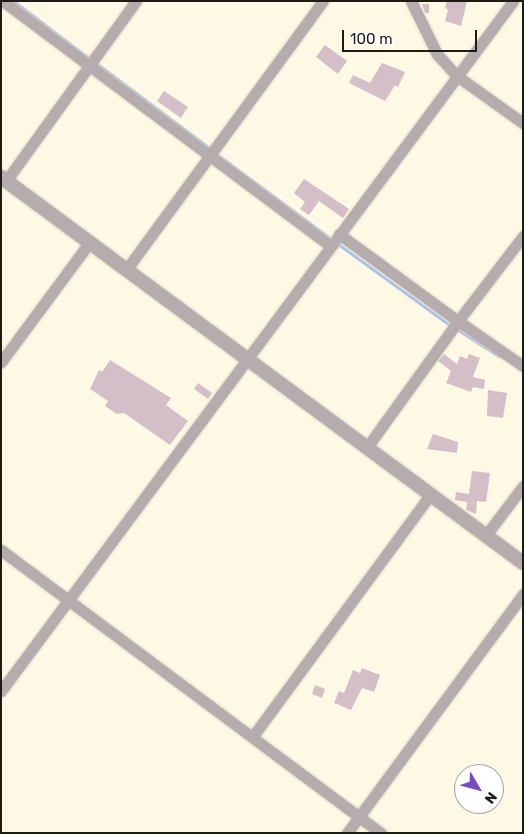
<!DOCTYPE html>
<style>
body{margin:0}
#map{position:relative;width:524px;height:834px;overflow:hidden;background:#fdf9e4;font-family:Rubik,sans-serif}
div>[style]{position:absolute}
[style*='--x']{left:calc(var(--x)*1px);top:calc(var(--y)*1px);width:calc(var(--w)*1px);rotate:calc(var(--a)*1deg)}
.stream>*{height:2.5px;margin:-1.25px;padding:0 1.25px;transform-origin:1.25px;border-radius:1.25px;background:#a9c2ed}
.building>*{inset:0;background:#d4bfc9}
.roads{filter:drop-shadow(0 0 1px #d9d5c3) drop-shadow(0 0 1px #d9d5c3)}
.minor>*{height:11px;margin:-5.5px;padding:0 5.5px;transform-origin:5.5px;border-radius:5.5px;background:#b7acad}
.tertiary>*{height:14px;margin:-7px;padding:0 7px;transform-origin:7px;border-radius:7px;background:#b7acad}
span{translate:-50% -50%;white-space:nowrap;text-align:center;line-height:1.15;-webkit-text-stroke:4.5px #fff;paint-order:stroke}
.frame{position:absolute;inset:0;border:2px solid #1d1b14;pointer-events:none}
.north{position:absolute;left:454px;top:764px;width:50px;height:50px;box-sizing:border-box;background:#fff;border:1px solid #a5a4a1;border-radius:50%;rotate:127deg;font-size:14px;font-weight:700;line-height:20px;text-align:center;color:#1d1b14}
.north::after{content:'';display:block;margin:auto;width:18px;height:22px;background:#7b4ac2;clip-path:polygon(50% 0,100% 100%,50% 72%,0 100%)}
.scale{position:absolute;left:342px;top:30px;width:135px;height:22px;box-sizing:border-box;border:2px solid #1d1b14;border-top:0;padding-left:6px;font-size:15px;line-height:18px;white-space:nowrap;color:#1d1b14;-webkit-text-stroke:4px #fff;paint-order:stroke}
</style>
<div id="map">
<div class="stream">
<i style="--x:14;--y:1;--w:96;--a:37.3"></i>
<i style="--x:95;--y:62;--w:145;--a:36.9"></i>
<i style="--x:217;--y:154;--w:144;--a:36.6"></i>
<i style="--x:337;--y:243;--w:140;--a:36"></i>
<i style="--x:457;--y:329;--w:50;--a:32.7"></i>
</div>
<div class="building">
<i style="clip-path:polygon(447px 1px,467px 1px,461px 26px,445px 21px,448px 10px,445px 7px)"></i>
<i style="clip-path:polygon(422px 4px,429px 4px,429px 13px,425px 13px)"></i>
<i style="clip-path:polygon(325px 45px,347px 61px,338px 74px,316px 57px)"></i>
<i style="clip-path:polygon(382px 63px,405px 72px,398px 87px,395px 85px,385px 101px,349px 83px,353px 75px,370px 83px)"></i>
<i style="clip-path:polygon(164px 91px,188px 107px,181px 118px,157px 101px)"></i>
<i style="clip-path:polygon(304px 179px,349px 209px,343px 218px,319px 201px,309px 215px,300px 209px,305px 202px,294px 193px)"></i>
<i style="clip-path:polygon(444px 354px,457px 364px,460px 356px,467px 359px,469px 354px,480px 358px,473px 377px,485px 380px,484px 389px,473px 387px,471px 392px,446px 383px,451px 371px,438px 361px)"></i>
<i style="clip-path:polygon(110px 360px,171px 398px,166px 405px,188px 421px,170px 445px,124px 413px,117px 414px,105px 406px,108px 401px,90px 389px,99px 370px,102px 372px)"></i>
<i style="clip-path:polygon(198px 383px,212px 393px,208px 399px,194px 389px)"></i>
<i style="clip-path:polygon(488px 390px,507px 393px,503px 418px,487px 416px)"></i>
<i style="clip-path:polygon(433px 434px,458px 442px,457px 453px,427px 449px)"></i>
<i style="clip-path:polygon(472px 471px,490px 473px,486px 502px,477px 501px,476px 514px,466px 510px,467px 502px,455px 500px,456px 492px,469px 494px)"></i>
<i style="clip-path:polygon(362px 668px,380px 675px,374px 692px,362px 688px,351px 710px,334px 703px,339px 691px,344px 693px,353px 670px,360px 673px)"></i>
<i style="clip-path:polygon(315px 685px,325px 689px,322px 698px,312px 694px)"></i>
</div>
<div class="roads">
<div class="minor">
<i style="--x:3;--y:1;--w:409;--a:36.8"></i>
<i style="--x:411;--y:1;--w:59;--a:63.9"></i>
<i style="--x:437;--y:54;--w:30;--a:48"></i>
<i style="--x:457;--y:76;--w:81;--a:35.5"></i>
<i style="--x:6;--y:181;--w:222;--a:-54.2"></i>
<i style="--x:339;--y:234;--w:147;--a:36.2"></i>
<i style="--x:458;--y:321;--w:155;--a:125.8"></i>
<i style="--x:523;--y:236;--w:107;--a:127.4"></i>
<i style="--x:458;--y:321;--w:79;--a:34.7"></i>
<i style="--x:126;--y:270;--w:333;--a:-53.8"></i>
<i style="--x:1;--y:362;--w:148;--a:-53.5"></i>
<i style="--x:486;--y:535;--w:61;--a:-52.9"></i>
<i style="--x:1;--y:550;--w:474;--a:36.7"></i>
<i style="--x:1;--y:691;--w:859;--a:-53.42"></i>
<i style="--x:253;--y:736;--w:300;--a:-53.7"></i>
<i style="--x:347;--y:833;--w:297;--a:-53.6"></i>
</div>
<div class="tertiary">
<i style="--x:1;--y:177;--w:649;--a:36.48"></i>
</div>
</div>
<div class="frame"></div>
<div class="north">N</div>
<div class="scale">100 m</div>
</div>
